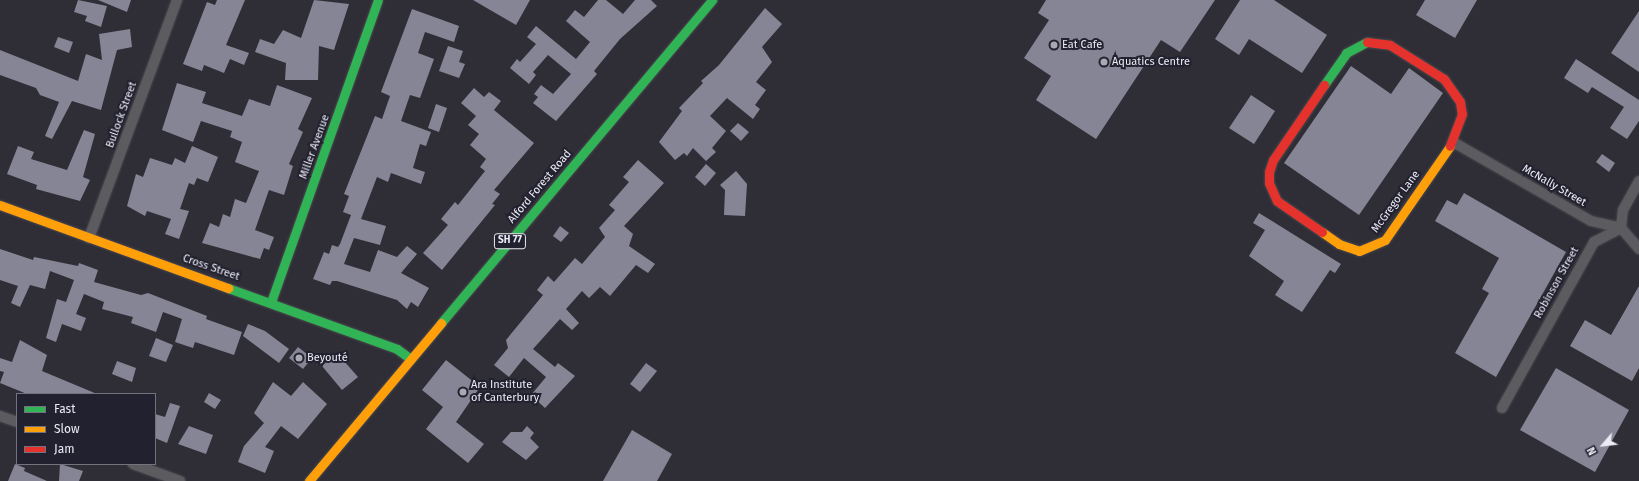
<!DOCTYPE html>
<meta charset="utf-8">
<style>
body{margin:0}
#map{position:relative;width:1639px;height:481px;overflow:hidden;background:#2f2e36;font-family:"Fira Sans",sans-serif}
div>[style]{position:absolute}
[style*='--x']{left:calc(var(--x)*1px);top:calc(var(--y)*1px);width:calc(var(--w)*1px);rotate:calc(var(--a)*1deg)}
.building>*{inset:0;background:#868595}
.roads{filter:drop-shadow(0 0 1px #4a4950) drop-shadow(0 0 1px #4a4950)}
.street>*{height:10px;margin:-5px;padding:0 5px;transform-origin:5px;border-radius:5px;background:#5c5c60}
.fast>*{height:9px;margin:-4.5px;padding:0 4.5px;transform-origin:4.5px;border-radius:4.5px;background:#30b455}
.slow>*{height:9px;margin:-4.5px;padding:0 4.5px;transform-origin:4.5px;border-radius:4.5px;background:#ff9f0a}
.jam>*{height:9px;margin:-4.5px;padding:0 4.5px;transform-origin:4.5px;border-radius:4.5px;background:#e5322d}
.dots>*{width:11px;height:11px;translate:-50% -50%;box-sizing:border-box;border:2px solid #22212f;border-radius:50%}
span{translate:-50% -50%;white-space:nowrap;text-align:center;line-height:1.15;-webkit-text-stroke:4px #22212f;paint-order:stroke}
.shield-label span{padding:1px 3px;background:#22212f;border:1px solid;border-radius:3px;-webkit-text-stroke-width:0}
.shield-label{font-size:10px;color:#ecebf5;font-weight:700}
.poi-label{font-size:11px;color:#ecebf5}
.left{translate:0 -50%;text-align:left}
.street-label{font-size:11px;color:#ecebf5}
.legend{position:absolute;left:16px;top:393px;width:140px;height:72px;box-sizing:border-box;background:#22212f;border:1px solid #73727e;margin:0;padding:5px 7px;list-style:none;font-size:12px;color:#ecebf5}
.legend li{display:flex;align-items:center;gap:8px;height:20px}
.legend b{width:20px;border:1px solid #73727e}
.north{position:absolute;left:1583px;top:425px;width:40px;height:40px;-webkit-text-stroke:3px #22212f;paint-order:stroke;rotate:242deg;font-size:11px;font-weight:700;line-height:16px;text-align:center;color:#ecebf5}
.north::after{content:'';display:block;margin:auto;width:14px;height:18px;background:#ecebf5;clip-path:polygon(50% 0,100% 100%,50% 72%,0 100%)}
</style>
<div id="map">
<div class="building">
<i style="clip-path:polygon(78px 0,107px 6px,101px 27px,85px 21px,87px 16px,74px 12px)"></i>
<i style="clip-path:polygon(98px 0,131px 0,127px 12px)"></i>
<i style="clip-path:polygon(217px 0,245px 0,226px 45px,249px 53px,244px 65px,230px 59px,224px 73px,204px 65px,202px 71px,183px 64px,207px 2px,215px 5px)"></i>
<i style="clip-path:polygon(314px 0,349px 4px,334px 50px,319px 46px,318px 80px,285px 80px,286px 63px,255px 52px,260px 39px,274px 44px,283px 30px,301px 38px)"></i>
<i style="clip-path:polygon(473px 0,530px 0,516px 25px)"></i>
<i style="clip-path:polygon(598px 0,606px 0,623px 14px,635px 0,651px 0,657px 6px,620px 39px,594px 71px,597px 74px,556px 121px,533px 103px,538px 97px,534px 94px,541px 85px,553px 94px,571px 74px,548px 55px,533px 72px,536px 75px,529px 84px,510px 68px,517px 59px,520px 62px,536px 44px,527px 37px,536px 26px,576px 59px,590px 42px,566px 21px,575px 10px,584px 17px)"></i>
<i style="clip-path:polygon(1046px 0,1215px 0,1180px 52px,1161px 40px,1096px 139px,1036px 100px,1051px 76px,1024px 58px,1049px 20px,1038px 13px)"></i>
<i style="clip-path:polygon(1240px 0,1274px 0,1327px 35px,1302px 73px,1249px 39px,1239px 55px,1215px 39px)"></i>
<i style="clip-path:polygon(1425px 0,1477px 0,1455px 38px,1416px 15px)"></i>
<i style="clip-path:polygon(765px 8px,782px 24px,762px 47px,772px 62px,756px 82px,766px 90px,755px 105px,760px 109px,753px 119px,727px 98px,710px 116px,726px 131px,712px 148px,716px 152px,706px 161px,693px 148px,687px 156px,684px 153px,675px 160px,659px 142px,682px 111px,679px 108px,703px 83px,701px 81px,719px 65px)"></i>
<i style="clip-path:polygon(412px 9px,459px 26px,454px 42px,425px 32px,418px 53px,434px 59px,420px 98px,410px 95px,401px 121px,431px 132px,426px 146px,420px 144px,413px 168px,425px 172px,421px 184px,391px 173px,388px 182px,377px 177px,361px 219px,386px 226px,380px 245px,354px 238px,344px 264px,370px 272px,378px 250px,397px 257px,407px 246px,417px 254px,401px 273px,429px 288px,418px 307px,411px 302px,407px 309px,397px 300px,337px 281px,332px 281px,330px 285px,313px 279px,324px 252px,329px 254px,332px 245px,338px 247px,340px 244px,351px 215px,343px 212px,349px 196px,344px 194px,375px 116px,382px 119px,390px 96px,381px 92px)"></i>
<i style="clip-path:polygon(1639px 11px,1639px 72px,1611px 53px)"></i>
<i style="clip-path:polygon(130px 29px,132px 47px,117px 50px,101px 110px,72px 101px,52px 139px,45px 136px,59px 102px,40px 95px,36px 88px,0 75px,0 50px,78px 81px,86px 54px,102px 60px,99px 34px)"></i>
<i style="clip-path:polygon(58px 37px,73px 42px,69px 53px,54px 47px)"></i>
<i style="clip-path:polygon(448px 46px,463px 51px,459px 62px,465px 64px,459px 78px,439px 71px)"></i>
<i style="clip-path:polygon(1576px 59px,1639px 100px,1639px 121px,1627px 139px,1610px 128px,1624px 107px,1592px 87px,1588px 93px,1564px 78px)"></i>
<i style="clip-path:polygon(1351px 66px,1391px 94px,1409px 68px,1443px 93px,1359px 215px,1284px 163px)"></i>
<i style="clip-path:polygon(177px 83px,206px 92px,202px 103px,242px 116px,249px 99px,270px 106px,277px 85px,312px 98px,298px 129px,303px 132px,289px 164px,293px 166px,284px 195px,269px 190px,255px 230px,274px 237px,269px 250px,264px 248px,260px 259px,202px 243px,210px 223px,219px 227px,223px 214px,230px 217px,235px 199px,246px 203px,259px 171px,235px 162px,242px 142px,230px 137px,232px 131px,201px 121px,193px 142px,162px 130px)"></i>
<i style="clip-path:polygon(474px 88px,484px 97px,489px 92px,501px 101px,494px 110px,534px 143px,494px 190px,500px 194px,492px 204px,495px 205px,442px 270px,423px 253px,448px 225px,441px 219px,455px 202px,458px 205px,485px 171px,480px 167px,486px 159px,470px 145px,479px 134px,468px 125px,476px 116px,461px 103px)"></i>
<i style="clip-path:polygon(1251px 95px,1275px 111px,1254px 144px,1229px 128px)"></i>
<i style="clip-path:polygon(436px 104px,447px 108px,439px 132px,428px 128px)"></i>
<i style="clip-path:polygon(738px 123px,749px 132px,741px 141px,730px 131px)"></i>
<i style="clip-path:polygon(84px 130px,95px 134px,83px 177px,90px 180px,80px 201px,36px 189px,37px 185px,7px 174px,18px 146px,34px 152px,31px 159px,67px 170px)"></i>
<i style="clip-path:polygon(192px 146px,218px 157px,208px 182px,197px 178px,194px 185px,189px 183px,180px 209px,189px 211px,179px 239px,165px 234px,171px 219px,147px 211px,145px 216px,127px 206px,136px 174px,143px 177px,150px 158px,172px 165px,175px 158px,185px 163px)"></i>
<i style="clip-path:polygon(1602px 154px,1615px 163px,1609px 172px,1596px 162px)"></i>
<i style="clip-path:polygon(638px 160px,664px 183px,624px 226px,633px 234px,629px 246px,655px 264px,648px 273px,636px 265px,610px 296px,600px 287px,589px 298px,582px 291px,566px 309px,579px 323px,572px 330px,560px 319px,533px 349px,555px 367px,558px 363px,575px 376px,545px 408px,531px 395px,546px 377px,524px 358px,509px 377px,494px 365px,508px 348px,506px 340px,543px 295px,537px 290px,548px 276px,554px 282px,575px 258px,582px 264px,605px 237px,599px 228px,615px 210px,609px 205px,629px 182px,623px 177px)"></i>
<i style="clip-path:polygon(706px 164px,716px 173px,705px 186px,695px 177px)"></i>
<i style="clip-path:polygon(736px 171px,747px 184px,745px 216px,724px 215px,725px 190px,720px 185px)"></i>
<i style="clip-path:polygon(1464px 193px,1566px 252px,1496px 377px,1455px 353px,1489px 293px,1482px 289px,1499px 258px,1435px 221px,1447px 200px,1457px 205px)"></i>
<i style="clip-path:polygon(1259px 213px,1341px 264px,1335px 273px,1330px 270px,1302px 312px,1275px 295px,1284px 281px,1249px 256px,1265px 230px,1253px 223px)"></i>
<i style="clip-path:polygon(560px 226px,569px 233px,561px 242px,553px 236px)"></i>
<i style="clip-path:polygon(0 249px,33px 260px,34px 257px,78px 266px,79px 263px,98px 270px,94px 282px,141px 295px,148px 293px,207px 316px,206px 319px,242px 332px,234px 355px,195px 342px,193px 348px,175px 342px,182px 319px,163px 312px,156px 332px,131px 323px,133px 317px,102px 309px,104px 302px,84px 294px,76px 314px,86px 318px,81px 331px,62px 324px,56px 342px,46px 338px,57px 299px,66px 302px,74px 280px,50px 271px,45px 289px,30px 285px,20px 307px,11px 303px,18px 286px,0 280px)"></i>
<i style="clip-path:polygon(1639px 286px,1639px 368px,1632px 381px,1570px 346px,1585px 320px,1611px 335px)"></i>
<i style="clip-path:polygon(248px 324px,265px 331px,289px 349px,279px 363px,243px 336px)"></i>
<i style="clip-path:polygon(156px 338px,173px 345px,166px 362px,149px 356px)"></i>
<i style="clip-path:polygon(20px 340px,47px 355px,42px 371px,97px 394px,27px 394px,0 383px,4px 372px,0 371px,0 358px,12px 362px)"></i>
<i style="clip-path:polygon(298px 347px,312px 358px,303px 369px,289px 358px)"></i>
<i style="clip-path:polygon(337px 353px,358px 377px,342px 390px,322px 366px)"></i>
<i style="clip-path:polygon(446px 360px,480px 387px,456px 422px,484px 444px,468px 463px,426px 429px,443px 407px,422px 390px)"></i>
<i style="clip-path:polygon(117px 361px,136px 368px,132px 382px,112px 374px)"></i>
<i style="clip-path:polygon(646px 363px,657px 371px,640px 392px,630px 384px)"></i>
<i style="clip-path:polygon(1556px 368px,1629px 410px,1595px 472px,1520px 430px)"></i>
<i style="clip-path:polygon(273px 382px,291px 396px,303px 382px,327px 404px,298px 439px,281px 426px,265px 447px,274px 451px,265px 473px,238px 462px,244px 446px,264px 423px,254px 413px)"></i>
<i style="clip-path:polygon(209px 393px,221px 400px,215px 409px,204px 402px)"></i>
<i style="clip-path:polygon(170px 403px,180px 406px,167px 443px,155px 438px,155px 414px,165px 417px)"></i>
<i style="clip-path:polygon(189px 426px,213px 435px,206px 454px,178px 444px)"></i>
<i style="clip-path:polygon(527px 426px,534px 433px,530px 438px,539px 447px,526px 460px,502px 442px,511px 432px,522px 432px)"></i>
<i style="clip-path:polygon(632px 430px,672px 454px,657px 481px,603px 481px)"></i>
<i style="clip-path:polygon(15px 464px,25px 468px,24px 471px,47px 481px,8px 481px)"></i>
<i style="clip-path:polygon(60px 464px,83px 471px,79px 481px,59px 481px)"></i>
</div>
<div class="roads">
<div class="street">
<i style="--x:1453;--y:142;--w:159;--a:29.8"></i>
<i style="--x:1591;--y:221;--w:31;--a:13"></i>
<i style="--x:1621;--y:228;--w:28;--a:49"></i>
<i style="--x:89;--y:238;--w:254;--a:-69.7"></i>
<i style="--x:1502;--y:408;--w:190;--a:-61"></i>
<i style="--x:1594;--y:242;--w:30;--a:-27"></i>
<i style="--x:1621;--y:228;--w:18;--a:-84"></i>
<i style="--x:1623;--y:210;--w:33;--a:-61"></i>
<i style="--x:0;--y:416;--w:18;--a:19"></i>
<i style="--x:133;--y:464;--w:50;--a:19.9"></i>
</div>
<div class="fast">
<i style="--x:1324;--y:85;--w:39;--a:-55"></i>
<i style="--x:1346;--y:53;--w:24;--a:-28"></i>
<i style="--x:228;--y:288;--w:180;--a:19.8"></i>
<i style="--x:397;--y:349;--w:17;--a:36"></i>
<i style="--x:271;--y:302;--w:320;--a:-70.5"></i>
<i style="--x:441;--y:323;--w:422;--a:-50"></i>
</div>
<div class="slow">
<i style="--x:0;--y:205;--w:243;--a:20"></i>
<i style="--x:1322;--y:232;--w:21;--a:35"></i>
<i style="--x:1339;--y:244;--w:21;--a:19"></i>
<i style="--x:1359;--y:251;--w:28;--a:-23"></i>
<i style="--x:1385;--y:240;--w:114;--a:-55.3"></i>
<i style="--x:309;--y:481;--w:206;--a:-50.1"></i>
</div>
<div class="jam">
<i style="--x:1367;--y:42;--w:23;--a:7"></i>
<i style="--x:1390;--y:45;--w:64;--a:32.2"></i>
<i style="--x:1444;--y:79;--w:28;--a:55"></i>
<i style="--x:1460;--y:102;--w:12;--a:81"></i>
<i style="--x:1462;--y:114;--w:34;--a:111"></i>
<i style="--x:1322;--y:232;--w:55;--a:-145.4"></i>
<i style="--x:1277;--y:201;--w:20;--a:-114"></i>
<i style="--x:1269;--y:183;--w:11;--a:-90"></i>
<i style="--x:1269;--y:172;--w:13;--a:-72"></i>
<i style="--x:1273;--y:160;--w:91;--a:-55.8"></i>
</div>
</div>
<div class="dots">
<i style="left:1054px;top:45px;background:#aaa9b2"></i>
<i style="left:1104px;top:62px;background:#aaa9b2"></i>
<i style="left:299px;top:358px;background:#aaa9b2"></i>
<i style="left:463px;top:392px;background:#aaa9b2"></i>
</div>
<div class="shield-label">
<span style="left:510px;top:241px">SH 77</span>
</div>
<div class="poi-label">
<span class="left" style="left:1062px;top:45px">Eat Cafe</span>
<span class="left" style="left:1112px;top:62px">Aquatics Centre</span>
<span class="left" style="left:307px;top:358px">Beyouté</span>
<span class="left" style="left:471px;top:392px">Ara Institute<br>of Canterbury</span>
</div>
<div class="street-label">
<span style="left:122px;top:115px;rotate:-70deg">Bullock Street</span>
<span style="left:315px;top:147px;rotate:-70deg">Miller Avenue</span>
<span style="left:1554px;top:186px;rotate:30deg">McNally Street</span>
<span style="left:540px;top:187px;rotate:-50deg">Alford Forest Road</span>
<span style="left:1396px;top:202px;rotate:-54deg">McGregor Lane</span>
<span style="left:211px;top:268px;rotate:19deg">Cross Street</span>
<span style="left:1557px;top:283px;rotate:-61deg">Robinson Street</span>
</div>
<ul class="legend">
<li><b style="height:5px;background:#30b455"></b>Fast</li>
<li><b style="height:5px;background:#ff9f0a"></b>Slow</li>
<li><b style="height:5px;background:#e5322d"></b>Jam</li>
</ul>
<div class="north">N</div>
</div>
